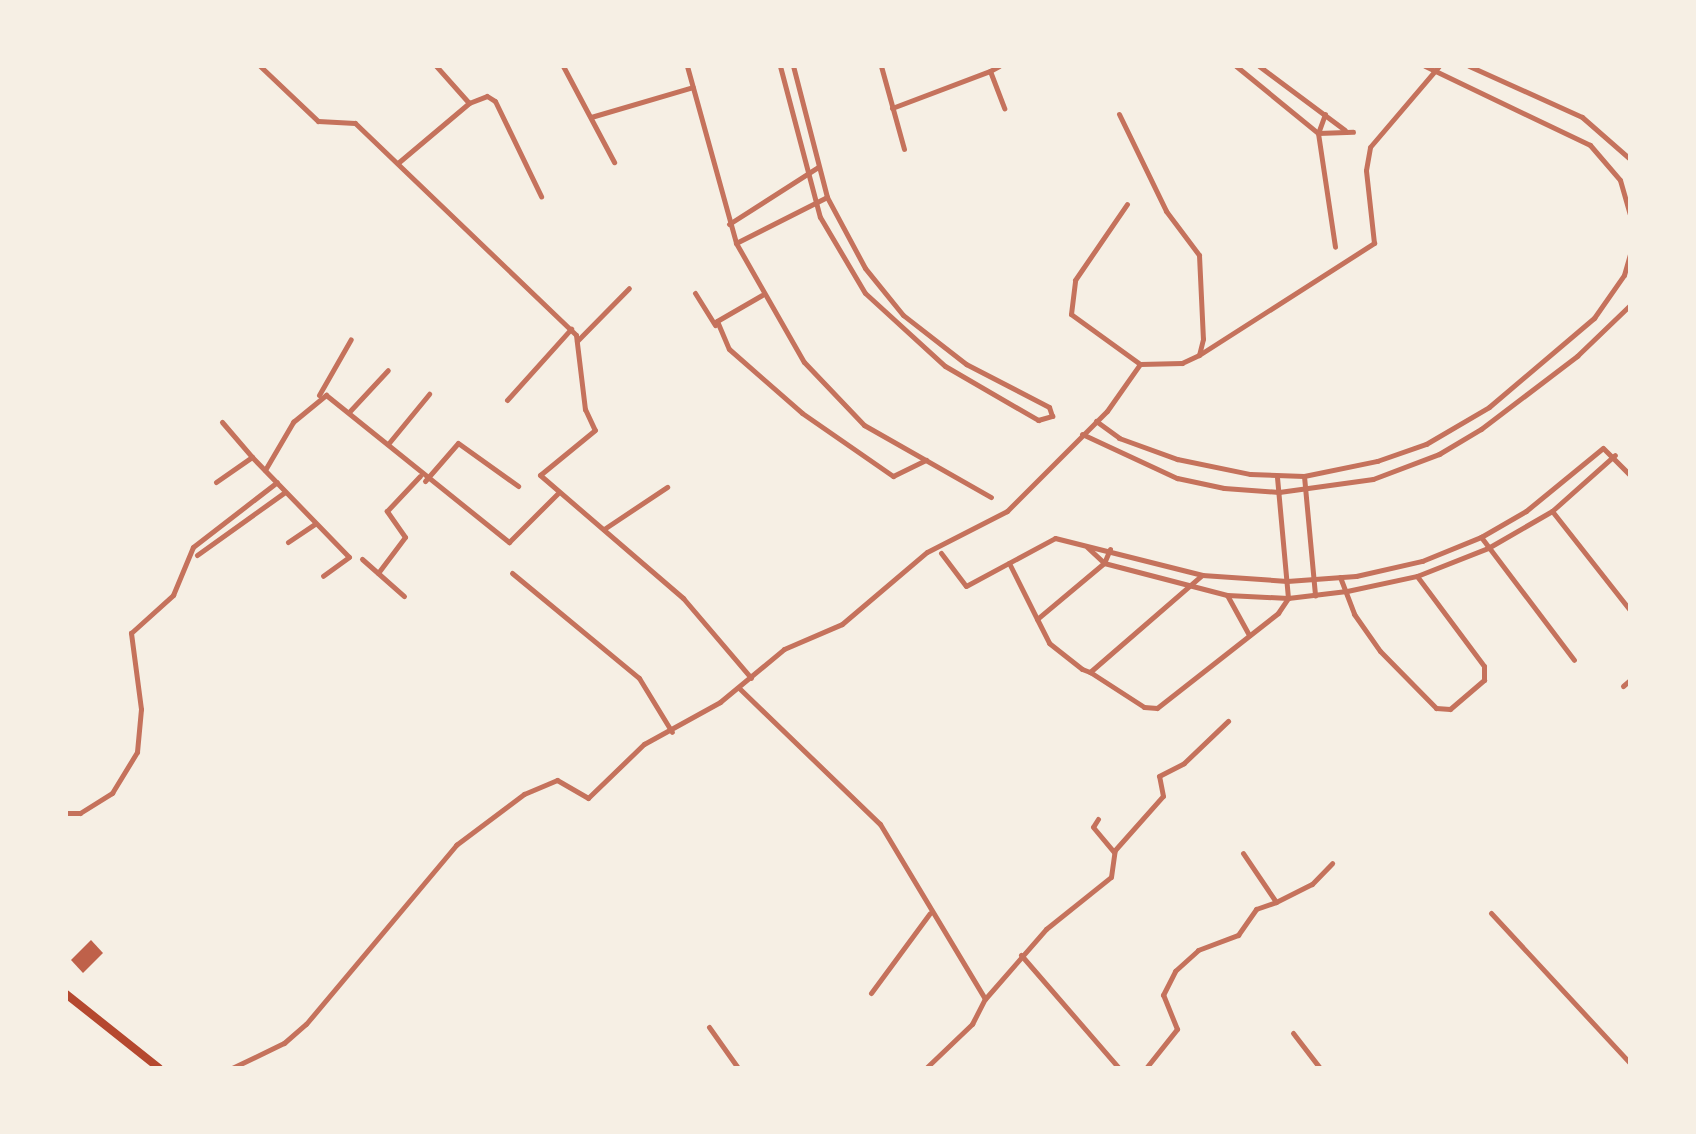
<!DOCTYPE html>
<style>
body{margin:0}
#map{position:relative;width:1696px;height:1134px;overflow:hidden;background:#f6efe4;font-family:"Work Sans",sans-serif}
div>[style]{position:absolute}
[style*='--x']{left:calc(var(--x)*1px);top:calc(var(--y)*1px);width:calc(var(--w)*1px);rotate:calc(var(--a)*1deg)}
.building>*{inset:0;background:#bf614a}
.minor>*{height:5px;margin:-2.5px;padding:0 2.5px;transform-origin:2.5px;border-radius:2.5px;background:#c5725c}
.secondary>*{height:8px;margin:-4px;padding:0 4px;transform-origin:4px;border-radius:4px;background:#b5482f}
span{translate:-50% -50%;white-space:nowrap;text-align:center;line-height:1.15;-webkit-text-stroke:6px #f6efe4;paint-order:stroke}
.frame{position:absolute;inset:0;border:68px solid #f6efe4;pointer-events:none}
</style>
<div id="map">
<div class="building">
<i style="clip-path:polygon(91px 940px,103px 953px,83px 973px,71px 960px)"></i>
</div>
<div class="minor">
<i style="--x:260;--y:66;--w:80;--a:43.5"></i>
<i style="--x:318;--y:121;--w:37;--a:3"></i>
<i style="--x:355;--y:123;--w:306;--a:43.8"></i>
<i style="--x:576;--y:335;--w:75;--a:83.1"></i>
<i style="--x:585;--y:409;--w:23;--a:65"></i>
<i style="--x:595;--y:430;--w:71;--a:140.7"></i>
<i style="--x:540;--y:475;--w:189;--a:40.7"></i>
<i style="--x:683;--y:598;--w:105;--a:49.6"></i>
<i style="--x:563;--y:66;--w:109;--a:62"></i>
<i style="--x:687;--y:66;--w:184;--a:74.5"></i>
<i style="--x:736;--y:243;--w:137;--a:60.3"></i>
<i style="--x:804;--y:362;--w:87;--a:46.4"></i>
<i style="--x:864;--y:425;--w:146;--a:29.6"></i>
<i style="--x:780;--y:66;--w:156;--a:75.2"></i>
<i style="--x:820;--y:217;--w:88;--a:59.4"></i>
<i style="--x:865;--y:293;--w:108;--a:42.4"></i>
<i style="--x:945;--y:366;--w:108;--a:30.1"></i>
<i style="--x:1038;--y:420;--w:15;--a:-16"></i>
<i style="--x:1052;--y:416;--w:9;--a:-108"></i>
<i style="--x:1049;--y:407;--w:93;--a:-152.6"></i>
<i style="--x:966;--y:364;--w:80;--a:-142.1"></i>
<i style="--x:903;--y:315;--w:60;--a:-129"></i>
<i style="--x:865;--y:268;--w:81;--a:-118.2"></i>
<i style="--x:881;--y:66;--w:86;--a:74.5"></i>
<i style="--x:999;--y:66;--w:10;--a:151"></i>
<i style="--x:990;--y:71;--w:40;--a:69"></i>
<i style="--x:1236;--y:66;--w:106;--a:39.3"></i>
<i style="--x:1318;--y:133;--w:35;--a:-2"></i>
<i style="--x:1259;--y:66;--w:107;--a:36.7"></i>
<i style="--x:1425;--y:66;--w:183;--a:25.6"></i>
<i style="--x:1590;--y:145;--w:46;--a:49.4"></i>
<i style="--x:1620;--y:180;--w:35;--a:74"></i>
<i style="--x:1469;--y:66;--w:124;--a:24.3"></i>
<i style="--x:1582;--y:117;--w:64;--a:41.2"></i>
<i style="--x:469;--y:103;--w:19;--a:-21"></i>
<i style="--x:487;--y:96;--w:9;--a:32"></i>
<i style="--x:495;--y:101;--w:106;--a:64.2"></i>
<i style="--x:892;--y:108;--w:105;--a:-20.7"></i>
<i style="--x:1119;--y:114;--w:108;--a:64.1"></i>
<i style="--x:1166;--y:211;--w:55;--a:53.1"></i>
<i style="--x:1199;--y:255;--w:84;--a:87.3"></i>
<i style="--x:1203;--y:339;--w:16;--a:104"></i>
<i style="--x:1199;--y:355;--w:19;--a:155"></i>
<i style="--x:1182;--y:363;--w:42;--a:178.6"></i>
<i style="--x:1140;--y:364;--w:85;--a:-144.1"></i>
<i style="--x:1071;--y:314;--w:34;--a:-83"></i>
<i style="--x:1075;--y:280;--w:92;--a:-55.6"></i>
<i style="--x:1325;--y:114;--w:20;--a:110"></i>
<i style="--x:1318;--y:133;--w:115;--a:81.5"></i>
<i style="--x:591;--y:117;--w:106;--a:-16.4"></i>
<i style="--x:399;--y:162;--w:92;--a:-40.1"></i>
<i style="--x:469;--y:103;--w:50;--a:-131.7"></i>
<i style="--x:729;--y:224;--w:106;--a:-32.6"></i>
<i style="--x:736;--y:243;--w:102;--a:-26.8"></i>
<i style="--x:827;--y:197;--w:135;--a:-104.5"></i>
<i style="--x:695;--y:293;--w:38;--a:58"></i>
<i style="--x:762;--y:295;--w:52;--a:150"></i>
<i style="--x:717;--y:321;--w:30;--a:67"></i>
<i style="--x:729;--y:349;--w:97;--a:41.2"></i>
<i style="--x:802;--y:413;--w:111;--a:34.7"></i>
<i style="--x:893;--y:476;--w:37;--a:-26"></i>
<i style="--x:577;--y:341;--w:74;--a:-45.5"></i>
<i style="--x:1199;--y:355;--w:208;--a:-32.6"></i>
<i style="--x:1374;--y:243;--w:73;--a:-96.3"></i>
<i style="--x:1366;--y:170;--w:23;--a:-80"></i>
<i style="--x:1370;--y:147;--w:106;--a:-49.6"></i>
<i style="--x:319;--y:395;--w:64;--a:-60.3"></i>
<i style="--x:507;--y:400;--w:96;--a:-48"></i>
<i style="--x:349;--y:412;--w:57;--a:-47.1"></i>
<i style="--x:1096;--y:421;--w:29;--a:36"></i>
<i style="--x:1119;--y:438;--w:62;--a:19.9"></i>
<i style="--x:1177;--y:459;--w:75;--a:11.6"></i>
<i style="--x:1250;--y:474;--w:54;--a:2.1"></i>
<i style="--x:1304;--y:476;--w:75;--a:-11.6"></i>
<i style="--x:1377;--y:461;--w:52;--a:-19.1"></i>
<i style="--x:1426;--y:444;--w:73;--a:-30.4"></i>
<i style="--x:1489;--y:407;--w:138;--a:-40.3"></i>
<i style="--x:1594;--y:318;--w:52;--a:-55.1"></i>
<i style="--x:1624;--y:275;--w:22;--a:-74"></i>
<i style="--x:222;--y:422;--w:46;--a:49.4"></i>
<i style="--x:1082;--y:434;--w:105;--a:24.9"></i>
<i style="--x:1177;--y:478;--w:48;--a:12"></i>
<i style="--x:1224;--y:488;--w:55;--a:4.2"></i>
<i style="--x:1279;--y:492;--w:95;--a:-7.9"></i>
<i style="--x:1373;--y:479;--w:71;--a:-20.7"></i>
<i style="--x:1439;--y:454;--w:49;--a:-30.8"></i>
<i style="--x:1481;--y:429;--w:121;--a:-37.2"></i>
<i style="--x:1577;--y:356;--w:74;--a:-43.9"></i>
<i style="--x:388;--y:444;--w:65;--a:-50.6"></i>
<i style="--x:265;--y:470;--w:56;--a:-59.7"></i>
<i style="--x:293;--y:422;--w:43;--a:-39.3"></i>
<i style="--x:326;--y:395;--w:235;--a:38.8"></i>
<i style="--x:509;--y:542;--w:68;--a:-45"></i>
<i style="--x:1304;--y:476;--w:120;--a:84.7"></i>
<i style="--x:425;--y:481;--w:50;--a:-49"></i>
<i style="--x:458;--y:443;--w:74;--a:35.6"></i>
<i style="--x:216;--y:482;--w:44;--a:-34.8"></i>
<i style="--x:252;--y:457;--w:139;--a:45.9"></i>
<i style="--x:349;--y:557;--w:32;--a:144"></i>
<i style="--x:1552;--y:511;--w:126;--a:51.8"></i>
<i style="--x:604;--y:529;--w:76;--a:-33.7"></i>
<i style="--x:1481;--y:537;--w:154;--a:52.9"></i>
<i style="--x:288;--y:542;--w:32;--a:-34"></i>
<i style="--x:1087;--y:547;--w:23;--a:43"></i>
<i style="--x:1104;--y:563;--w:127;--a:14.6"></i>
<i style="--x:1227;--y:595;--w:61;--a:2.8"></i>
<i style="--x:1288;--y:598;--w:59;--a:-6.8"></i>
<i style="--x:1347;--y:591;--w:72;--a:-12.1"></i>
<i style="--x:1417;--y:576;--w:76;--a:-21.5"></i>
<i style="--x:1488;--y:548;--w:74;--a:-30"></i>
<i style="--x:1552;--y:511;--w:84;--a:-41.6"></i>
<i style="--x:1110;--y:549;--w:15;--a:113"></i>
<i style="--x:1104;--y:563;--w:87;--a:140.1"></i>
<i style="--x:1037;--y:619;--w:27;--a:63"></i>
<i style="--x:1049;--y:643;--w:42;--a:38.2"></i>
<i style="--x:1082;--y:669;--w:9;--a:21"></i>
<i style="--x:1090;--y:672;--w:148;--a:-40.9"></i>
<i style="--x:941;--y:553;--w:41;--a:52.9"></i>
<i style="--x:966;--y:586;--w:101;--a:-28.3"></i>
<i style="--x:1055;--y:538;--w:152;--a:14.1"></i>
<i style="--x:1202;--y:575;--w:85;--a:4"></i>
<i style="--x:1287;--y:581;--w:69;--a:-4.1"></i>
<i style="--x:1356;--y:576;--w:68;--a:-12.8"></i>
<i style="--x:1422;--y:561;--w:64;--a:-22.1"></i>
<i style="--x:1481;--y:537;--w:52;--a:-30"></i>
<i style="--x:1526;--y:511;--w:99;--a:-39.3"></i>
<i style="--x:1603;--y:448;--w:38;--a:45"></i>
<i style="--x:197;--y:555;--w:108;--a:-35.6"></i>
<i style="--x:362;--y:559;--w:56;--a:41.4"></i>
<i style="--x:1009;--y:563;--w:63;--a:63.4"></i>
<i style="--x:378;--y:573;--w:45;--a:-53.1"></i>
<i style="--x:405;--y:537;--w:32;--a:-125"></i>
<i style="--x:387;--y:511;--w:48;--a:-46.7"></i>
<i style="--x:512;--y:573;--w:165;--a:39.6"></i>
<i style="--x:639;--y:678;--w:63;--a:58.6"></i>
<i style="--x:1340;--y:577;--w:40;--a:69"></i>
<i style="--x:1354;--y:614;--w:45;--a:54.9"></i>
<i style="--x:1380;--y:651;--w:80;--a:45.5"></i>
<i style="--x:1436;--y:708;--w:14;--a:4"></i>
<i style="--x:1450;--y:709;--w:45;--a:-40.5"></i>
<i style="--x:1484;--y:680;--w:14;--a:-90"></i>
<i style="--x:1484;--y:666;--w:112;--a:-126.7"></i>
<i style="--x:1227;--y:595;--w:46;--a:61.2"></i>
<i style="--x:1090;--y:672;--w:64;--a:32.9"></i>
<i style="--x:1144;--y:707;--w:13;--a:4"></i>
<i style="--x:1157;--y:708;--w:154;--a:-38.1"></i>
<i style="--x:1278;--y:613;--w:18;--a:-56"></i>
<i style="--x:1288;--y:598;--w:122;--a:-95.2"></i>
<i style="--x:1623;--y:686;--w:9;--a:-41"></i>
<i style="--x:739;--y:688;--w:196;--a:44"></i>
<i style="--x:880;--y:824;--w:204;--a:59"></i>
<i style="--x:66;--y:813;--w:14;--a:0"></i>
<i style="--x:80;--y:813;--w:38;--a:-32"></i>
<i style="--x:112;--y:793;--w:48;--a:-58.6"></i>
<i style="--x:137;--y:752;--w:43;--a:-84.7"></i>
<i style="--x:141;--y:709;--w:77;--a:-97.5"></i>
<i style="--x:131;--y:633;--w:57;--a:-42.1"></i>
<i style="--x:173;--y:595;--w:52;--a:-67.4"></i>
<i style="--x:193;--y:547;--w:106;--a:-37.7"></i>
<i style="--x:1098;--y:819;--w:9;--a:122"></i>
<i style="--x:1093;--y:827;--w:33;--a:50"></i>
<i style="--x:1276;--y:902;--w:40;--a:-26.6"></i>
<i style="--x:1312;--y:884;--w:29;--a:-46"></i>
<i style="--x:1491;--y:913;--w:205;--a:47.2"></i>
<i style="--x:1021;--y:955;--w:150;--a:49.1"></i>
<i style="--x:871;--y:993;--w:99;--a:-53.6"></i>
<i style="--x:709;--y:1027;--w:50;--a:54.7"></i>
<i style="--x:1293;--y:1033;--w:44;--a:52.4"></i>
<i style="--x:232;--y:1068;--w:58;--a:-25.7"></i>
<i style="--x:284;--y:1043;--w:29;--a:-41"></i>
<i style="--x:306;--y:1024;--w:234;--a:-50"></i>
<i style="--x:456;--y:845;--w:85;--a:-36.9"></i>
<i style="--x:524;--y:794;--w:36;--a:-23"></i>
<i style="--x:557;--y:780;--w:36;--a:30"></i>
<i style="--x:588;--y:798;--w:78;--a:-44"></i>
<i style="--x:644;--y:744;--w:87;--a:-28.9"></i>
<i style="--x:720;--y:702;--w:83;--a:-39.6"></i>
<i style="--x:784;--y:649;--w:63;--a:-23.3"></i>
<i style="--x:842;--y:624;--w:111;--a:-40.3"></i>
<i style="--x:927;--y:552;--w:90;--a:-27.1"></i>
<i style="--x:1007;--y:511;--w:141;--a:-45"></i>
<i style="--x:1107;--y:411;--w:57;--a:-54.9"></i>
<i style="--x:926;--y:1068;--w:64;--a:-43.7"></i>
<i style="--x:972;--y:1024;--w:28;--a:-63"></i>
<i style="--x:985;--y:999;--w:93;--a:-48.9"></i>
<i style="--x:1046;--y:929;--w:83;--a:-38.7"></i>
<i style="--x:1111;--y:877;--w:27;--a:-82"></i>
<i style="--x:1115;--y:850;--w:72;--a:-48.4"></i>
<i style="--x:1163;--y:796;--w:20;--a:-101"></i>
<i style="--x:1159;--y:776;--w:28;--a:-27"></i>
<i style="--x:1184;--y:763;--w:61;--a:-43.7"></i>
<i style="--x:1146;--y:1068;--w:50;--a:-51.5"></i>
<i style="--x:1177;--y:1029;--w:37;--a:-112"></i>
<i style="--x:1163;--y:995;--w:27;--a:-63"></i>
<i style="--x:1175;--y:971;--w:31;--a:-42"></i>
<i style="--x:1198;--y:950;--w:43;--a:-20.6"></i>
<i style="--x:1238;--y:935;--w:32;--a:-55"></i>
<i style="--x:1256;--y:909;--w:21;--a:-19"></i>
<i style="--x:1276;--y:902;--w:59;--a:-124"></i>
</div>
<div class="secondary">
<i style="--x:66;--y:994;--w:119;--a:38.5"></i>
</div>
<div class="frame"></div>
</div>
